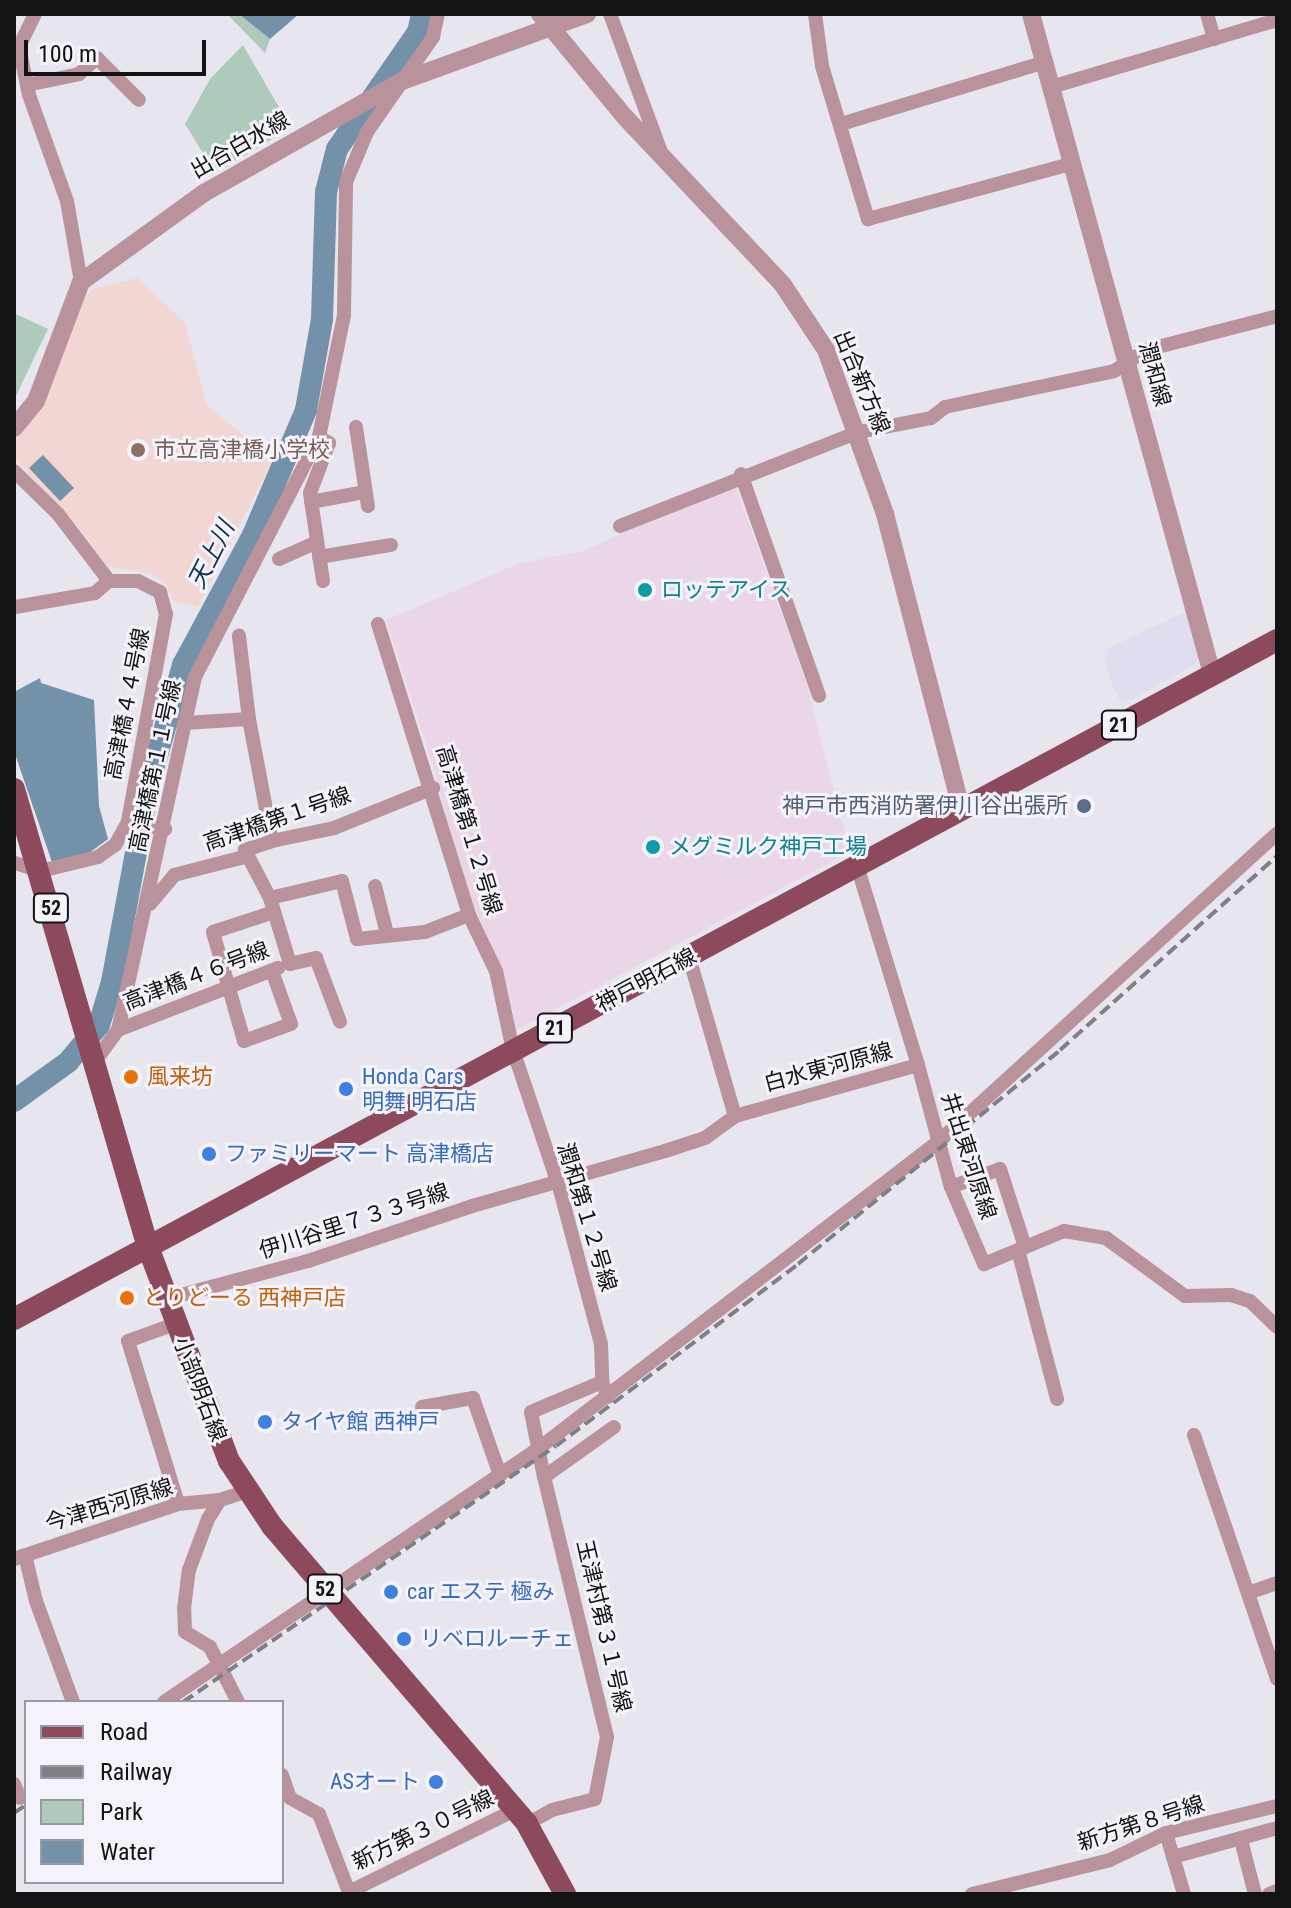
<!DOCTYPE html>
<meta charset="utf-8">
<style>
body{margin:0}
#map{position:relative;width:1291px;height:1908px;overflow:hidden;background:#e7e6ef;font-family:"Roboto Condensed","Noto Sans JP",sans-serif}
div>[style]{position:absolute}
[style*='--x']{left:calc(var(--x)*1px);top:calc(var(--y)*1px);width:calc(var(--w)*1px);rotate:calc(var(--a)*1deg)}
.built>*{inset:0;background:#dfddee}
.industrial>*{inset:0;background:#ead6e6}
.education>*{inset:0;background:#f1d6d4}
.green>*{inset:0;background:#aecaba}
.water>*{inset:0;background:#7391a9}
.river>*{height:22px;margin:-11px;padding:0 11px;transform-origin:11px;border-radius:11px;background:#7391a9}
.minor>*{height:14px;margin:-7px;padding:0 7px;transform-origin:7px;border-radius:7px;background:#ba929b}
.tertiary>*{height:18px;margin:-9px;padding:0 9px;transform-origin:9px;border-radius:9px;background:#ba929b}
.primary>*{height:22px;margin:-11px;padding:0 11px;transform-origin:11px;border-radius:11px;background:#8d4a5c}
.rail>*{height:4px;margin-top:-2px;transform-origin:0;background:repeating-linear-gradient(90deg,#807f85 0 12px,transparent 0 18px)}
.dots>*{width:22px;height:22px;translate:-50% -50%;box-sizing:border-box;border:4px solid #f4f3fc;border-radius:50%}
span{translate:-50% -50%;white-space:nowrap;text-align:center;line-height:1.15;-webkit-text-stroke:6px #f4f3fc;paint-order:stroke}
.shield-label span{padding:2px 6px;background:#f4f3fc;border:2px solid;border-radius:6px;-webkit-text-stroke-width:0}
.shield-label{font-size:20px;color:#131215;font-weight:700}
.street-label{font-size:22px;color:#131215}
.education-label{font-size:22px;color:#785e54}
.left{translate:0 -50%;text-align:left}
.culture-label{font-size:22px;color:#0d838f}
.service-label{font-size:22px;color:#4e5e75}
.right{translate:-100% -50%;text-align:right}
.shop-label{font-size:22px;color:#366cbe}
.food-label{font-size:22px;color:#c56008}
.water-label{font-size:24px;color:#0c334d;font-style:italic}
.frame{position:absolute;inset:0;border:16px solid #131215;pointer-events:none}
.legend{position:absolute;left:24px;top:1700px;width:260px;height:184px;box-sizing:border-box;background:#f4f3fc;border:2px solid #9a99a0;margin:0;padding:10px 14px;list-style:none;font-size:24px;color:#131215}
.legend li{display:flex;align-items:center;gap:16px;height:40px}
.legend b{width:40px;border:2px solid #9a99a0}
.scale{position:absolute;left:24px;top:40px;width:182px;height:36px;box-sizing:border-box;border:4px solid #131215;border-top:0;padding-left:10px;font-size:24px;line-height:28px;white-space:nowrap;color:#131215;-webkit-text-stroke:6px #f4f3fc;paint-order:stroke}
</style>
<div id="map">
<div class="built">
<i style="clip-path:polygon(1187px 611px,1200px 655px,1196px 664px,1122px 705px,1109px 678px,1104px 650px)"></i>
</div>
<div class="industrial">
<i style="clip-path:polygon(734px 482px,806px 681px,850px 852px,515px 1031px,487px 934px,456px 867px,437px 779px,386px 620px,520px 563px,581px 552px)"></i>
</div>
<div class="education">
<i style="clip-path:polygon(138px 278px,185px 323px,207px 406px,273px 459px,198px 607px,174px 601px,166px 584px,150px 573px,106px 566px,81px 530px,14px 458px,14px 442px,32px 419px,82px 301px,93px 289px)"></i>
</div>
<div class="green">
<i style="clip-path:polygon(227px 14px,239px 14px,270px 39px,265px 53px)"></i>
<i style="clip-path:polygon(243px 45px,291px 128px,215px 173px,185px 124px,210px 79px)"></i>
<i style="clip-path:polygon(14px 313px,48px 329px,14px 400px)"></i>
</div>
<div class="water">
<i style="clip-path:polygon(239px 14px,299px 14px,270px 39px)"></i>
<i style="clip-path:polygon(43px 455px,74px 488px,60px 501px,29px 468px)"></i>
<i style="clip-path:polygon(40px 678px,41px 683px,94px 700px,99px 806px,108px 839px,89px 853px,53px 865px,14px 751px,14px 692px)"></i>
</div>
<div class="river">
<i style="--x:14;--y:1101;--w:67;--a:-35.8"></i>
<i style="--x:68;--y:1062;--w:48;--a:-50"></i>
<i style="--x:99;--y:1025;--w:45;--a:-73.2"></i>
<i style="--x:112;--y:982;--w:198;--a:-79.5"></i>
<i style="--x:148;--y:787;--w:127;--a:-74"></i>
<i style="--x:183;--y:665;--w:148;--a:-61.7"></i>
<i style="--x:253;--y:535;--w:136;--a:-67"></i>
<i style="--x:306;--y:410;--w:92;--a:-80"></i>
<i style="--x:322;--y:319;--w:127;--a:-88.2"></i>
<i style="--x:326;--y:192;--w:44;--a:-75.7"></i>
<i style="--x:337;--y:149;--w:142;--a:-55.3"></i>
<i style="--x:418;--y:32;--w:18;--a:-77"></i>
</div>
<div class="minor">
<i style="--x:35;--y:14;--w:37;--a:116"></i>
<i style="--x:19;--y:47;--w:49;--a:78.2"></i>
<i style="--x:29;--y:95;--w:113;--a:70.3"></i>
<i style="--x:67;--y:201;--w:82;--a:80.2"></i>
<i style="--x:610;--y:14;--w:147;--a:69.7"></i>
<i style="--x:815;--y:14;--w:52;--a:82.3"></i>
<i style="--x:822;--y:66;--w:160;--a:73.3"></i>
<i style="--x:868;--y:219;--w:210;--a:-15.2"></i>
<i style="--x:1207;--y:14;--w:26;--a:74"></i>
<i style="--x:27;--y:85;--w:53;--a:-11.9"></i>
<i style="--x:79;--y:74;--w:24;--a:-42"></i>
<i style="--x:97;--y:58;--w:59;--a:45"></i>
<i style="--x:1051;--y:87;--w:236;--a:-16.5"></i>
<i style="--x:841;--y:124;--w:213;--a:-16.9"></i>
<i style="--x:356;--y:427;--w:80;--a:81.4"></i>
<i style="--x:319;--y:437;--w:12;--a:31"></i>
<i style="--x:329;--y:443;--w:53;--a:110.8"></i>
<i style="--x:310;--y:493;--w:89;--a:81.6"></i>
<i style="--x:14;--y:471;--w:62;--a:44.3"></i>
<i style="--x:58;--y:514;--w:84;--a:52.7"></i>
<i style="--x:109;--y:581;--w:29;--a:0"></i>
<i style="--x:138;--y:581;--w:25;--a:27"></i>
<i style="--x:160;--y:592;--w:23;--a:75"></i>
<i style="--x:166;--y:614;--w:211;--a:100.4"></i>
<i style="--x:128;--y:822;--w:26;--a:119"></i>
<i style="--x:115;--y:845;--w:21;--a:145"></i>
<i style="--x:98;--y:857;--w:59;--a:166.2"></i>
<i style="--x:41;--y:871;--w:28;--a:-163"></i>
<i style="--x:741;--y:474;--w:235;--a:70.6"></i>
<i style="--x:311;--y:502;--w:55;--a:-10.5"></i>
<i style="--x:620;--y:526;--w:257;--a:-21.5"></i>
<i style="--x:859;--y:432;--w:73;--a:-11"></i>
<i style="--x:931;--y:418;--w:18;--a:-38"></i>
<i style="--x:945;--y:407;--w:173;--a:-12"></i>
<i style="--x:1114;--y:371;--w:38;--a:-33"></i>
<i style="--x:1146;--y:350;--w:135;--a:-14.5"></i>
<i style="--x:319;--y:557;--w:73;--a:-9.5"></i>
<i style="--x:279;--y:559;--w:42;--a:-24.1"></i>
<i style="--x:15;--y:607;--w:81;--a:-9.9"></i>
<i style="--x:95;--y:593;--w:18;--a:-41"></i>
<i style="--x:378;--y:624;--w:305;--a:72.6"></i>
<i style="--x:469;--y:915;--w:62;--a:64.3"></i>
<i style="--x:496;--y:971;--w:81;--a:77.9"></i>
<i style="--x:513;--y:1050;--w:148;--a:71.4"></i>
<i style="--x:560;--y:1190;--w:159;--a:75.1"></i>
<i style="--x:601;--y:1344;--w:38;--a:88"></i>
<i style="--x:602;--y:1382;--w:16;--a:68"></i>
<i style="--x:249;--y:719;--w:124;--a:79.3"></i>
<i style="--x:184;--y:723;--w:65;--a:-3.5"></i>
<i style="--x:249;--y:719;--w:84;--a:-96.9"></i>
<i style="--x:128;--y:822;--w:38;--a:11"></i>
<i style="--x:248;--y:856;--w:47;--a:62.4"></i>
<i style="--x:270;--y:898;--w:69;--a:73.1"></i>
<i style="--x:290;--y:964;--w:27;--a:-13"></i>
<i style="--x:316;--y:958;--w:68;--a:69.4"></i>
<i style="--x:375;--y:886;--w:49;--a:76"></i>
<i style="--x:270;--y:898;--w:74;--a:-13.3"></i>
<i style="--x:342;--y:881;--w:60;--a:75.5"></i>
<i style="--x:357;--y:939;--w:68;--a:-5.9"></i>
<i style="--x:425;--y:932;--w:47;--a:-21.1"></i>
<i style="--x:150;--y:904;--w:38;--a:-50"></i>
<i style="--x:174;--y:875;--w:76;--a:-14.4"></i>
<i style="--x:248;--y:856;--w:7;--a:-117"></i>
<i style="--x:245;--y:850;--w:28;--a:-18"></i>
<i style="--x:272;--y:841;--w:63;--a:-11.8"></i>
<i style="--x:334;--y:828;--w:107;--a:-22"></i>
<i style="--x:689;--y:957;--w:166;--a:73.9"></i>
<i style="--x:272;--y:971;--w:56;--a:70.3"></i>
<i style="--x:291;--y:1024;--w:50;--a:160.1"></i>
<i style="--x:244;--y:1041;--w:113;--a:-105.9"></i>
<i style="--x:213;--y:932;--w:64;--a:-18.2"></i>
<i style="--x:118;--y:1030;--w:172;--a:-21.2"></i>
<i style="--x:93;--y:1064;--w:42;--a:-53.7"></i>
<i style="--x:118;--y:1030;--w:361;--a:-77.7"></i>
<i style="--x:195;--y:677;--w:270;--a:-62.7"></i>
<i style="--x:319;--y:437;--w:125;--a:-78.4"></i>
<i style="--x:344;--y:315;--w:133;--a:-89.1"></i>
<i style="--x:346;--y:182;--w:54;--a:-67.2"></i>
<i style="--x:367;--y:132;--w:116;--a:-55.2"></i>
<i style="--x:433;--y:37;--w:24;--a:-78"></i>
<i style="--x:918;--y:1065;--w:126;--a:74.9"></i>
<i style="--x:951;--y:1187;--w:84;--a:66.8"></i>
<i style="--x:984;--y:1264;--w:87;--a:-22.4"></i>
<i style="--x:1064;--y:1231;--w:43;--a:9.5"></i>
<i style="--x:1106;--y:1238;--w:98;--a:36.3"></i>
<i style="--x:1185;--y:1296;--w:46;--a:-1.2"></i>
<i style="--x:1231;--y:1295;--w:20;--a:18"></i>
<i style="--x:1250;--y:1301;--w:37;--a:44"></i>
<i style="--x:951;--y:1187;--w:52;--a:-20.2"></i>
<i style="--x:1000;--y:1169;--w:82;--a:72.2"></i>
<i style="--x:1018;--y:1250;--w:154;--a:75.3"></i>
<i style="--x:166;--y:1299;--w:147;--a:-15"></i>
<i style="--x:308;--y:1261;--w:173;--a:-18.5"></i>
<i style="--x:472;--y:1206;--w:201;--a:-15.9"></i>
<i style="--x:665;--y:1151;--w:42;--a:-18"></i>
<i style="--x:705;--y:1138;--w:37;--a:-36"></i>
<i style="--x:735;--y:1116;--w:190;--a:-15.6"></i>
<i style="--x:918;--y:1065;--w:209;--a:-107"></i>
<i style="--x:175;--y:1324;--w:50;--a:160.1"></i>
<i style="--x:128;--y:1341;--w:170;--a:72.9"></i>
<i style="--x:422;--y:1407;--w:52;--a:-10"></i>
<i style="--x:473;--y:1398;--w:82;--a:70.7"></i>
<i style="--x:1194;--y:1435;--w:258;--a:71.2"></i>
<i style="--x:544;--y:1477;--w:66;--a:-101.3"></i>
<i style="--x:531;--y:1412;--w:77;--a:-22.9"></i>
<i style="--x:25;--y:1555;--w:47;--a:76.6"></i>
<i style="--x:36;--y:1601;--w:108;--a:69.9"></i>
<i style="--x:14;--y:1559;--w:173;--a:-18.5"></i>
<i style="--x:178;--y:1504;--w:42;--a:-5.4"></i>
<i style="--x:1251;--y:1592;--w:28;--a:-19"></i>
<i style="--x:164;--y:1702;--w:453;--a:-34.1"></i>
<i style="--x:539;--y:1448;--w:503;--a:-37.49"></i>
<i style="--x:938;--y:1142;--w:458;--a:-42.3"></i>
<i style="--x:238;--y:1702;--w:62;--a:-117"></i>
<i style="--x:210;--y:1647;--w:29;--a:-149"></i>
<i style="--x:185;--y:1632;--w:23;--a:-92"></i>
<i style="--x:184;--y:1609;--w:39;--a:-83"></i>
<i style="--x:189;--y:1570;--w:54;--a:-69.6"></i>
<i style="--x:208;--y:1519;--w:22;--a:-58"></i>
<i style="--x:220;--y:1500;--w:28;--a:-18"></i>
<i style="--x:282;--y:1775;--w:24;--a:71"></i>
<i style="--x:290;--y:1798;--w:33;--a:29"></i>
<i style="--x:319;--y:1814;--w:84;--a:69"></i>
<i style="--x:349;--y:1892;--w:185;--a:-26.3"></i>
<i style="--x:14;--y:1784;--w:15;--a:67"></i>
<i style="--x:527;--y:1824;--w:29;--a:-29"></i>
<i style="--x:552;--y:1810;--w:44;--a:-14.3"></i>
<i style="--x:595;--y:1799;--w:63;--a:-79"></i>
<i style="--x:607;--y:1737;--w:268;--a:-103.6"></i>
<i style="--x:544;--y:1477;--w:86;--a:-35.5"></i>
<i style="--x:1166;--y:1833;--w:64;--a:73.6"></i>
<i style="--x:1241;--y:1840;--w:56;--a:75.5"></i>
<i style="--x:1173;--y:1857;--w:108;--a:-15.6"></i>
<i style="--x:972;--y:1894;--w:142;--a:-13.8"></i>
<i style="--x:1110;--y:1860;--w:62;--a:-25.7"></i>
<i style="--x:1166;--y:1833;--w:114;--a:-13.7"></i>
<i style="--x:1269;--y:1894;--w:9;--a:-21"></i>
</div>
<div class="tertiary">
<i style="--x:540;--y:14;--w:132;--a:50.5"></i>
<i style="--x:624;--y:116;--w:232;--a:46.7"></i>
<i style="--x:783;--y:285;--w:78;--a:56.5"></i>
<i style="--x:826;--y:350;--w:174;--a:70.2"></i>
<i style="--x:885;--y:514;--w:307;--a:75.5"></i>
<i style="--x:1031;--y:14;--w:684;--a:74.66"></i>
<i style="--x:14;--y:428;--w:35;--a:-51"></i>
<i style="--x:36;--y:401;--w:127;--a:-69.3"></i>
<i style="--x:81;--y:282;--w:152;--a:-35.9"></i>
<i style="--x:204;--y:193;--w:227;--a:-29.5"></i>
<i style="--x:402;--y:81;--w:197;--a:-19.9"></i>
</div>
<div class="primary">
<i style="--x:14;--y:789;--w:477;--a:73.7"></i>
<i style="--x:148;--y:1247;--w:229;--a:69.3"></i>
<i style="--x:229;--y:1461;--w:78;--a:56.5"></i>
<i style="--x:272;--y:1526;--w:392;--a:49.4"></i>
<i style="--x:527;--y:1824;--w:80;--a:61.5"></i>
<i style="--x:14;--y:1319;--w:1434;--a:-28.26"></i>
</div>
<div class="rail">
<i style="--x:183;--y:1702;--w:452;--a:-34.5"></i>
<i style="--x:556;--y:1446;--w:303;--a:-36.9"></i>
<i style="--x:798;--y:1264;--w:338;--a:-39.2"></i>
<i style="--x:1060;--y:1050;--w:291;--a:-41.8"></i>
<i style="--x:14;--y:1813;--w:14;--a:-34"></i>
</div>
<div class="dots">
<i style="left:138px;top:450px;background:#8d6e63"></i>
<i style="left:645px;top:590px;background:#0f9aa8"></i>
<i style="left:1084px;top:806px;background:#5c6f8a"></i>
<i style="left:653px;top:847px;background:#0f9aa8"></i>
<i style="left:131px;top:1077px;background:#e8710a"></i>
<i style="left:346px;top:1089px;background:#3f7fe0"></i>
<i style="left:209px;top:1154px;background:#3f7fe0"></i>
<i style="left:127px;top:1298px;background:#e8710a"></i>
<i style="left:265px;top:1422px;background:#3f7fe0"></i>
<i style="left:391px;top:1592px;background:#3f7fe0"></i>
<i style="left:404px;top:1639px;background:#3f7fe0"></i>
<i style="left:436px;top:1782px;background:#3f7fe0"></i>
</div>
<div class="shield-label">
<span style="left:1119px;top:725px">21</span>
<span style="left:51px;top:908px">52</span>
<span style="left:555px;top:1028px">21</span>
<span style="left:325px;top:1589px">52</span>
</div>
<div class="street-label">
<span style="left:240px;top:145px;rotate:-30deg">出合白水線</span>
<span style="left:1155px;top:374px;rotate:75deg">潤和線</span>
<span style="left:862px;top:382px;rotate:67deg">出合新方線</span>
<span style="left:127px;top:704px;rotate:-79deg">高津橋４４号線</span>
<span style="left:155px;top:766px;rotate:-78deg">高津橋第１１号線</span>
<span style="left:277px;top:819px;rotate:-19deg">高津橋第１号線</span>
<span style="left:469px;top:830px;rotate:73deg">高津橋第１２号線</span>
<span style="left:196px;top:976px;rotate:-21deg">高津橋４６号線</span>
<span style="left:646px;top:980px;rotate:-28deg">神戸明石線</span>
<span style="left:828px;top:1067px;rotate:-15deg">白水東河原線</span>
<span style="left:969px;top:1156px;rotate:72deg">井出東河原線</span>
<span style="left:587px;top:1217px;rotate:73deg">潤和第１２号線</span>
<span style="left:354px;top:1221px;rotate:-18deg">伊川谷里７３３号線</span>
<span style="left:200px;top:1389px;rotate:69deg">小部明石線</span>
<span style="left:109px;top:1505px;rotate:-17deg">今津西河原線</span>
<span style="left:604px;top:1626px;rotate:77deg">玉津村第３１号線</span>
<span style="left:1141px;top:1823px;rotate:-18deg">新方第８号線</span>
<span style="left:423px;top:1830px;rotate:-26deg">新方第３０号線</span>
</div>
<div class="education-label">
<span class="left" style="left:154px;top:450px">市立高津橋小学校</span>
</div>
<div class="culture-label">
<span class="left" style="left:661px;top:590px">ロッテアイス</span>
<span class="left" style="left:669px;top:847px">メグミルク神戸工場</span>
</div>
<div class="service-label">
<span class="right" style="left:1068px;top:806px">神戸市西消防署伊川谷出張所</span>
</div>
<div class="shop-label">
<span class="left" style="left:362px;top:1089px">Honda Cars<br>明舞 明石店</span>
<span class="left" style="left:225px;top:1154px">ファミリーマート 高津橋店</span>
<span class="left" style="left:281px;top:1422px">タイヤ館 西神戸</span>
<span class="left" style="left:407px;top:1592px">car エステ 極み</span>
<span class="left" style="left:420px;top:1639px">リベロルーチェ</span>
<span class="right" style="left:420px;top:1782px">ASオート</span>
</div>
<div class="food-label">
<span class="left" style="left:147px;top:1077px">風来坊</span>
<span class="left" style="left:143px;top:1298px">とりどーる 西神戸店</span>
</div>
<div class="water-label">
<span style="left:212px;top:555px;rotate:-63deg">天上川</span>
</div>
<div class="frame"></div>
<ul class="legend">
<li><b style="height:10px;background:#8d4a5c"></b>Road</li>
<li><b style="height:10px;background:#807f85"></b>Railway</li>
<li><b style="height:22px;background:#aecaba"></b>Park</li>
<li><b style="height:22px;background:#7391a9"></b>Water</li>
</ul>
<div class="scale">100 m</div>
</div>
